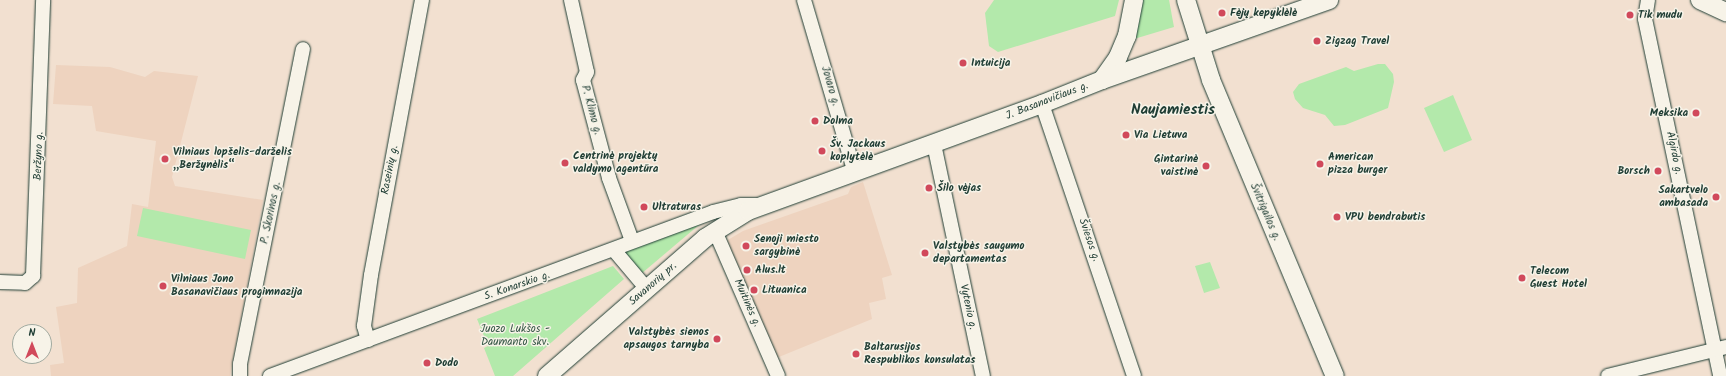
<!DOCTYPE html>
<meta charset="utf-8">
<style>
body{margin:0}
#map{position:relative;width:1726px;height:376px;overflow:hidden;background:#f2e0d0;font-family:Kalam,sans-serif}
div>[style]{position:absolute}
[style*='--x']{left:calc(var(--x)*1px);top:calc(var(--y)*1px);width:calc(var(--w)*1px);rotate:calc(var(--a)*1deg)}
.built>*{inset:0;background:#eed3bf}
.green>*{inset:0;background:#b3e9ab}
.roads{filter:drop-shadow(0 0 1px #1f3d34) drop-shadow(0 0 1px #1f3d34)}
.minor>*{height:14px;margin:-7px;padding:0 7px;transform-origin:7px;border-radius:7px;background:#f7f3e8}
.major>*{height:18px;margin:-9px;padding:0 9px;transform-origin:9px;border-radius:9px;background:#f7f3e8}
.dots>*{width:11px;height:11px;translate:-50% -50%;box-sizing:border-box;border:2px solid #f7f3e8;border-radius:50%}
span{translate:-50% -50%;white-space:nowrap;text-align:center;line-height:1.15;-webkit-text-stroke:3px #f7f3e8;paint-order:stroke}
.poi-label{font-size:11px;color:#1f3d34;font-weight:700}
.left{translate:0 -50%;text-align:left}
.right{translate:-100% -50%;text-align:right}
.street-label{font-size:11px;color:#1f3d34}
.park-label{font-size:11px;color:#355746}
.district-label{font-size:15px;color:#1f3d34;font-weight:700}
.north{position:absolute;left:12px;top:324px;width:40px;height:40px;box-sizing:border-box;background:#f7f3e8;border:1px solid #a1aaa0;border-radius:50%;rotate:0deg;font-size:11px;font-weight:700;line-height:16px;text-align:center;color:#1f3d34}
.north::after{content:'';display:block;margin:auto;width:14px;height:18px;background:#d1495b;clip-path:polygon(50% 0,100% 100%,50% 72%,0 100%)}
</style>
<div id="map">
<div class="built">
<i style="clip-path:polygon(56px 65px,110px 67px,145px 77px,154px 71px,198px 76px,172px 177px,175px 186px,263px 200px,230px 376px,51px 376px,50px 365px,64px 363px,56px 307px,77px 303px,78px 268px,127px 246px,132px 204px,148px 207px,156px 141px,96px 131px,92px 106px,53px 104px)"></i>
<i style="clip-path:polygon(863px 182px,892px 275px,882px 278px,886px 299px,869px 303px,872px 319px,774px 359px,726px 241px,743px 231px,848px 194px,851px 187px)"></i>
</div>
<div class="green">
<i style="clip-path:polygon(994px 0,1119px 0,1115px 16px,998px 52px,989px 46px,985px 13px)"></i>
<i style="clip-path:polygon(1141px 0,1169px 0,1174px 27px,1134px 39px)"></i>
<i style="clip-path:polygon(1378px 64px,1385px 64px,1393px 74px,1394px 82px,1388px 108px,1345px 125px,1334px 126px,1325px 115px,1303px 108px,1295px 99px,1293px 92px,1299px 84px,1346px 67px,1354px 71px)"></i>
<i style="clip-path:polygon(1453px 95px,1472px 140px,1444px 152px,1424px 108px)"></i>
<i style="clip-path:polygon(143px 208px,251px 230px,245px 259px,137px 236px)"></i>
<i style="clip-path:polygon(706px 219px,641px 274px,625px 253px,625px 250px)"></i>
<i style="clip-path:polygon(1210px 262px,1220px 288px,1204px 293px,1195px 266px)"></i>
<i style="clip-path:polygon(613px 266px,624px 279px,513px 376px,495px 376px,484px 348px,488px 346px,477px 319px)"></i>
</div>
<div class="roads">
<div class="minor">
<i style="--x:571;--y:0;--w:74;--a:77.5"></i>
<i style="--x:587;--y:72;--w:9;--a:117"></i>
<i style="--x:583;--y:80;--w:101;--a:75.1"></i>
<i style="--x:609;--y:178;--w:67;--a:69.9"></i>
<i style="--x:804;--y:0;--w:180;--a:73.6"></i>
<i style="--x:1648;--y:0;--w:19;--a:99"></i>
<i style="--x:1645;--y:19;--w:365;--a:78.1"></i>
<i style="--x:1042;--y:104;--w:287;--a:71.3"></i>
<i style="--x:934;--y:144;--w:237;--a:78.1"></i>
<i style="--x:715;--y:231;--w:158;--a:66.5"></i>
<i style="--x:614;--y:250;--w:51;--a:49.8"></i>
<i style="--x:0;--y:282;--w:25;--a:2"></i>
<i style="--x:25;--y:283;--w:11;--a:-41"></i>
<i style="--x:33;--y:276;--w:276;--a:-87.9"></i>
<i style="--x:368;--y:340;--w:15;--a:-106"></i>
<i style="--x:364;--y:326;--w:51;--a:-82.2"></i>
<i style="--x:371;--y:275;--w:280;--a:-79.5"></i>
<i style="--x:240;--y:376;--w:12;--a:-90"></i>
<i style="--x:240;--y:364;--w:321;--a:-78.7"></i>
<i style="--x:270;--y:376;--w:472;--a:-20.3"></i>
<i style="--x:713;--y:212;--w:29;--a:-14"></i>
<i style="--x:741;--y:205;--w:17;--a:0"></i>
<i style="--x:1608;--y:376;--w:122;--a:-13.8"></i>
</div>
<div class="major">
<i style="--x:1186;--y:0;--w:84;--a:72.6"></i>
<i style="--x:1211;--y:80;--w:321;--a:67.3"></i>
<i style="--x:1700;--y:0;--w:29;--a:25"></i>
<i style="--x:1102;--y:80;--w:28;--a:-55"></i>
<i style="--x:1118;--y:57;--w:23;--a:-67"></i>
<i style="--x:1127;--y:36;--w:37;--a:-79"></i>
<i style="--x:547;--y:376;--w:210;--a:-41.1"></i>
<i style="--x:705;--y:238;--w:51;--a:-32.1"></i>
<i style="--x:748;--y:211;--w:313;--a:-20"></i>
<i style="--x:1042;--y:104;--w:65;--a:-21.8"></i>
<i style="--x:1102;--y:80;--w:241;--a:-19.4"></i>
</div>
</div>
<div class="dots">
<i style="left:1222px;top:13px;background:#d1495b"></i>
<i style="left:1630px;top:15px;background:#d1495b"></i>
<i style="left:1317px;top:41px;background:#d1495b"></i>
<i style="left:963px;top:63px;background:#d1495b"></i>
<i style="left:1696px;top:113px;background:#d1495b"></i>
<i style="left:815px;top:121px;background:#d1495b"></i>
<i style="left:1126px;top:135px;background:#d1495b"></i>
<i style="left:822px;top:151px;background:#d1495b"></i>
<i style="left:165px;top:159px;background:#d1495b"></i>
<i style="left:565px;top:163px;background:#d1495b"></i>
<i style="left:1320px;top:164px;background:#d1495b"></i>
<i style="left:1206px;top:166px;background:#d1495b"></i>
<i style="left:1658px;top:171px;background:#d1495b"></i>
<i style="left:929px;top:188px;background:#d1495b"></i>
<i style="left:1716px;top:197px;background:#d1495b"></i>
<i style="left:644px;top:207px;background:#d1495b"></i>
<i style="left:1337px;top:217px;background:#d1495b"></i>
<i style="left:746px;top:246px;background:#d1495b"></i>
<i style="left:925px;top:253px;background:#d1495b"></i>
<i style="left:747px;top:270px;background:#d1495b"></i>
<i style="left:1522px;top:278px;background:#d1495b"></i>
<i style="left:163px;top:286px;background:#d1495b"></i>
<i style="left:754px;top:290px;background:#d1495b"></i>
<i style="left:717px;top:339px;background:#d1495b"></i>
<i style="left:856px;top:354px;background:#d1495b"></i>
<i style="left:427px;top:363px;background:#d1495b"></i>
</div>
<div class="poi-label">
<span class="left" style="left:1230px;top:13px">Fėjų kepyklėlė</span>
<span class="left" style="left:1638px;top:15px">Tik mudu</span>
<span class="left" style="left:1325px;top:41px">Zigzag Travel</span>
<span class="left" style="left:971px;top:63px">Intuicija</span>
<span class="right" style="left:1688px;top:113px">Meksika</span>
<span class="left" style="left:823px;top:121px">Dolma</span>
<span class="left" style="left:1134px;top:135px">Via Lietuva</span>
<span class="left" style="left:830px;top:151px">Šv. Jackaus<br>koplytėlė</span>
<span class="left" style="left:173px;top:159px">Vilniaus lopšelis-darželis<br>„Beržynėlis“</span>
<span class="left" style="left:573px;top:163px">Centrinė projektų<br>valdymo agentūra</span>
<span class="left" style="left:1328px;top:164px">American<br>pizza burger</span>
<span class="right" style="left:1198px;top:166px">Gintarinė<br>vaistinė</span>
<span class="right" style="left:1650px;top:171px">Borsch</span>
<span class="left" style="left:937px;top:188px">Šilo vėjas</span>
<span class="right" style="left:1708px;top:197px">Sakartvelo<br>ambasada</span>
<span class="left" style="left:652px;top:207px">Ultraturas</span>
<span class="left" style="left:1345px;top:217px">VPU bendrabutis</span>
<span class="left" style="left:754px;top:246px">Senoji miesto<br>sargybinė</span>
<span class="left" style="left:933px;top:253px">Valstybės saugumo<br>departamentas</span>
<span class="left" style="left:755px;top:270px">Alus.lt</span>
<span class="left" style="left:1530px;top:278px">Telecom<br>Guest Hotel</span>
<span class="left" style="left:171px;top:286px">Vilniaus Jono<br>Basanavičiaus progimnazija</span>
<span class="left" style="left:762px;top:290px">Lituanica</span>
<span class="right" style="left:709px;top:339px">Valstybės sienos<br>apsaugos tarnyba</span>
<span class="left" style="left:864px;top:354px">Baltarusijos<br>Respublikos konsulatas</span>
<span class="left" style="left:435px;top:363px">Dodo</span>
</div>
<div class="street-label">
<span style="left:830px;top:86px;rotate:74deg">Jovaro g.</span>
<span style="left:1047px;top:101px;rotate:-21deg">J. Basanavičiaus g.</span>
<span style="left:591px;top:110px;rotate:75deg">P. Klimo g.</span>
<span style="left:1674px;top:153px;rotate:78deg">Algirdo g.</span>
<span style="left:39px;top:156px;rotate:-88deg">Beržyno g.</span>
<span style="left:390px;top:170px;rotate:-79deg">Raseinių g.</span>
<span style="left:1265px;top:212px;rotate:67deg">Švitrigailos g.</span>
<span style="left:271px;top:213px;rotate:-78deg">P. Skorinos g.</span>
<span style="left:1089px;top:240px;rotate:71deg">Šviesos g.</span>
<span style="left:653px;top:284px;rotate:-41deg">Savanorių pr.</span>
<span style="left:517px;top:286px;rotate:-19deg">S. Konarskio g.</span>
<span style="left:747px;top:303px;rotate:66deg">Muitinės g.</span>
<span style="left:968px;top:307px;rotate:78deg">Vytenio g.</span>
</div>
<div class="park-label">
<span style="left:515px;top:336px">Juozo Lukšos -<br>Daumanto skv.</span>
</div>
<div class="district-label">
<span style="left:1173px;top:111px">Naujamiestis</span>
</div>
<div class="north">N</div>
</div>
